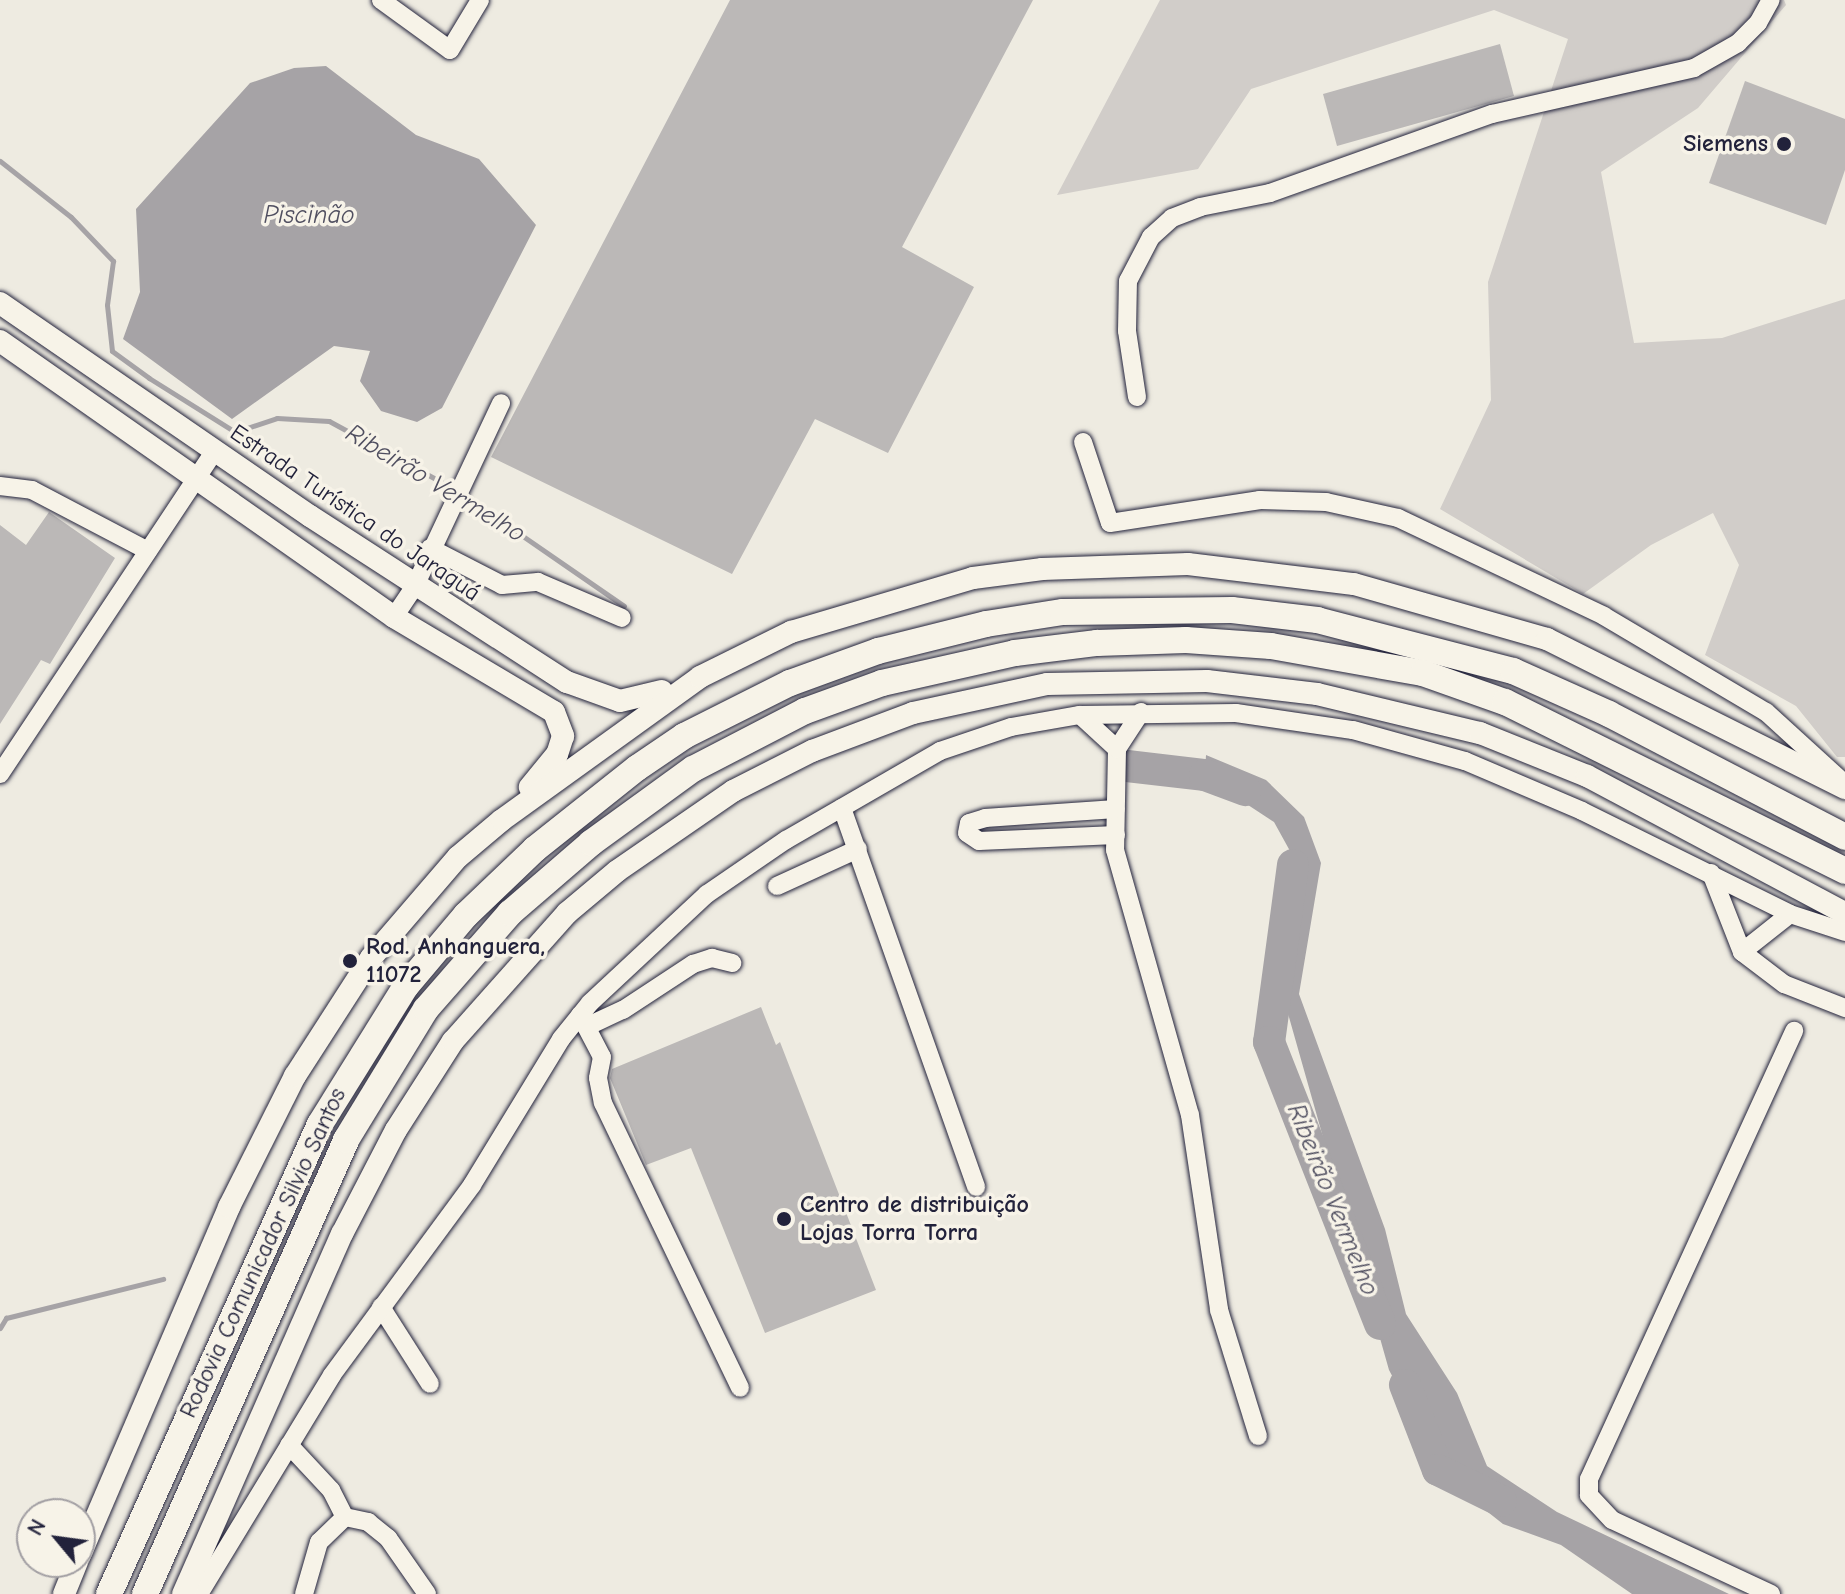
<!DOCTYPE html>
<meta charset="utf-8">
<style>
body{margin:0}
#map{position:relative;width:1845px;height:1594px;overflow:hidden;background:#eeebe1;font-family:"Comic Neue",sans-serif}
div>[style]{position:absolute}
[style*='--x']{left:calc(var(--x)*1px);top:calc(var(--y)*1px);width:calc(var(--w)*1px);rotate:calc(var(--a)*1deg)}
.green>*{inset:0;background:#d1cdc9}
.water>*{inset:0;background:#a6a3a6}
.stream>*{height:5px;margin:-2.5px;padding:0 2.5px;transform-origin:2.5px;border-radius:2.5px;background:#a6a3a6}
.river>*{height:32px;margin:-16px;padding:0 16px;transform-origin:16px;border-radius:16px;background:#a6a3a6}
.building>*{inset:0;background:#bbb8b7}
.roads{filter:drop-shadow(0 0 2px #22223b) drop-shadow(0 0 2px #22223b)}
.minor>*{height:18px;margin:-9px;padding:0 9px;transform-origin:9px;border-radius:9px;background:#f7f3e8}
.major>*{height:22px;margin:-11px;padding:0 11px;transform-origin:11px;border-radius:11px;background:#f7f3e8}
.highway>*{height:26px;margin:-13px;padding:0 13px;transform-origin:13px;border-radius:13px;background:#f7f3e8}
.dots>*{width:22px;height:22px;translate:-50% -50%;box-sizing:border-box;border:4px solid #f7f3e8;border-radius:50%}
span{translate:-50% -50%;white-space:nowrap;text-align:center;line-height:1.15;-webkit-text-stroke:7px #f7f3e8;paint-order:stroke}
.poi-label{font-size:24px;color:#22223b;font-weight:700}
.right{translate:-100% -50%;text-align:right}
.left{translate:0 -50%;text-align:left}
.street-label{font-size:24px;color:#22223b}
.water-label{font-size:26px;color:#504f60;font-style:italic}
.north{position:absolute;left:16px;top:1498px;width:80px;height:80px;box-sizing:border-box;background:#f7f3e8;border:2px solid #a29fa3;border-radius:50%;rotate:299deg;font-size:22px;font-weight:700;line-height:32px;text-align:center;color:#22223b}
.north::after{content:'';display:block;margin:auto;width:28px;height:36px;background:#22223b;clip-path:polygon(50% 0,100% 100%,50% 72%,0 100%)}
</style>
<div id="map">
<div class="green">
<i style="clip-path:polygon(1160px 0,1784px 0,1786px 5px,1698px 108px,1601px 172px,1634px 343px,1722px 338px,1845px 299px,1845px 757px,1837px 757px,1796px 706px,1705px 655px,1739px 565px,1713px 513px,1651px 545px,1583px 594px,1440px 509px,1491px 400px,1488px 282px,1568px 39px,1494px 10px,1251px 89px,1198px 169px,1057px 195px)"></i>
</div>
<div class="water">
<i style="clip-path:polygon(326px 66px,416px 135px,479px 159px,536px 225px,442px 408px,417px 422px,381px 411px,360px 381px,370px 351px,334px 346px,232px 419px,123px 339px,140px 292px,136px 209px,250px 83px,294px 68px)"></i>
<i style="clip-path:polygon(1206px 755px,1266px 780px,1304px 817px,1321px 863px,1299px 994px,1385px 1229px,1406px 1314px,1457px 1393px,1487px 1466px,1557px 1512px,1729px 1594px,1632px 1594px,1561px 1545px,1503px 1524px,1479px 1505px,1414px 1417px,1389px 1370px,1283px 996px,1290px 851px,1274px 822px,1245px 803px,1204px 789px)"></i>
</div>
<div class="stream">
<i style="--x:0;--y:161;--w:90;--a:38.3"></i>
<i style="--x:71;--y:217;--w:61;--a:46.3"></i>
<i style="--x:113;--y:261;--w:44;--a:97.8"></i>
<i style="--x:107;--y:305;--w:46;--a:83.8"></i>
<i style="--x:112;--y:351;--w:46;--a:36.1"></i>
<i style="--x:149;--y:378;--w:102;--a:32.1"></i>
<i style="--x:235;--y:432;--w:44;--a:-18.4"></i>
<i style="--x:277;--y:418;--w:52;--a:3.3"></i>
<i style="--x:329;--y:421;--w:145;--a:28.5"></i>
<i style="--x:456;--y:490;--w:204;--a:34.6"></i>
<i style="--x:0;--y:1328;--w:12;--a:-59"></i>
<i style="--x:6;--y:1318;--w:162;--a:-14"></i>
</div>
<div class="river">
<i style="--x:1127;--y:766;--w:79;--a:6.6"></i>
<i style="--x:1205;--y:775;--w:43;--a:20.6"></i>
<i style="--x:1293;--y:865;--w:179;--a:97.7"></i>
<i style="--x:1269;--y:1042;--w:303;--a:68.5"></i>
<i style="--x:1405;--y:1385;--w:91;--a:68.8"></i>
<i style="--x:1438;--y:1470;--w:70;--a:26.2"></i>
</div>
<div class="building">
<i style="clip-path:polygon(730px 0,1033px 0,902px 247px,974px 287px,888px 453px,815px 419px,732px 574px,491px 457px)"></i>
<i style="clip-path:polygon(1500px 44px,1514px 96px,1337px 146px,1323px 94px)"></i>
<i style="clip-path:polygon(1745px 81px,1845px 119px,1845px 170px,1826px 225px,1709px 183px)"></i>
<i style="clip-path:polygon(49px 512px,115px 558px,50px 664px,41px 660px,0 724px,0 525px,26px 545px)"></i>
<i style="clip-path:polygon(761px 1007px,776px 1045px,780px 1042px,876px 1290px,765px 1333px,691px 1148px,646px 1165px,610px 1078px,612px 1069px)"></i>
</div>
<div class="roads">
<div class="minor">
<i style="--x:381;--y:0;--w:85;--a:35.9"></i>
<i style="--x:450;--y:50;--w:58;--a:-59"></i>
<i style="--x:1137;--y:397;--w:67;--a:-98.6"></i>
<i style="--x:1127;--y:331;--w:50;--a:-88.9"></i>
<i style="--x:1128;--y:281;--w:50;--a:-62.4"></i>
<i style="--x:1151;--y:237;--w:28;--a:-42"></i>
<i style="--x:1172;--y:218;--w:30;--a:-21"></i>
<i style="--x:1200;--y:207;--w:71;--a:-11.3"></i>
<i style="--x:1270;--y:193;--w:236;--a:-19.6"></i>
<i style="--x:1492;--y:114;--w:207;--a:-12.8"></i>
<i style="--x:1694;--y:68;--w:51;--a:-29.6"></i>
<i style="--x:1738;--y:43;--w:28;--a:-45"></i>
<i style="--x:1758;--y:23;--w:26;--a:-61"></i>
<i style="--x:1083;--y:442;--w:85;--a:71.6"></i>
<i style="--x:1110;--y:523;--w:152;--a:-8.7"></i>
<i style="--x:1260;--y:500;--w:66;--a:1.7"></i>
<i style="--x:1326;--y:502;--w:74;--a:12.5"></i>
<i style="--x:1398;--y:518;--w:228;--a:25.4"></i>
<i style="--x:1604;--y:616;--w:188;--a:30.7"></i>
<i style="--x:1766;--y:712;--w:107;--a:42.3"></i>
<i style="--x:0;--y:486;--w:32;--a:7"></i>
<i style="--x:32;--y:490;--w:131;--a:27.7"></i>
<i style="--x:430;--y:548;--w:81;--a:27.2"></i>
<i style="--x:502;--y:585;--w:36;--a:-5"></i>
<i style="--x:538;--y:582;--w:91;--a:23.2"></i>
<i style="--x:394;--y:617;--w:37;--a:-56"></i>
<i style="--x:415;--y:586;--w:202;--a:-64.8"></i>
<i style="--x:1141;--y:712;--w:44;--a:123"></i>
<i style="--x:1117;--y:749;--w:101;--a:91.1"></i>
<i style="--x:1115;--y:850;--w:275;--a:74.2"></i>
<i style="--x:1190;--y:1115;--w:197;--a:81.5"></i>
<i style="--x:1219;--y:1310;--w:132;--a:72.8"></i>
<i style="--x:1080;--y:715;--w:50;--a:42.6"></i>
<i style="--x:0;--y:774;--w:388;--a:-56.4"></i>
<i style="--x:842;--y:808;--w:402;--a:70.5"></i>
<i style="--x:1116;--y:835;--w:137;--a:177.5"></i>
<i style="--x:979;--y:841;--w:14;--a:-146"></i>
<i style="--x:967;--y:833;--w:10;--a:-79"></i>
<i style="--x:969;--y:823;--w:17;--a:-17"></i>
<i style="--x:985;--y:818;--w:131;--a:-3.9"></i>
<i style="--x:1711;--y:873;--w:85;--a:68.6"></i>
<i style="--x:1742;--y:952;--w:53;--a:37.3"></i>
<i style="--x:1784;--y:984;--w:66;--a:21.5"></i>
<i style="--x:777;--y:886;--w:89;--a:-24.6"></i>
<i style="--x:1742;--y:952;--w:61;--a:-38.4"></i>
<i style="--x:580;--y:1015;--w:47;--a:62.4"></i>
<i style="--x:602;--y:1057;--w:21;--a:101"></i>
<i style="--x:598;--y:1078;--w:25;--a:79"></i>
<i style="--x:603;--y:1103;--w:316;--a:64.3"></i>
<i style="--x:588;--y:1026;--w:38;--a:-25"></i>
<i style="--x:623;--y:1010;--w:84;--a:-33.3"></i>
<i style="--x:693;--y:964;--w:20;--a:-18"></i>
<i style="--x:712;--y:958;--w:21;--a:14"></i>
<i style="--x:381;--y:1307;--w:91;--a:57.5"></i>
<i style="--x:289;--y:1445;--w:62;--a:47"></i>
<i style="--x:331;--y:1490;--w:30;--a:63"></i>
<i style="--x:345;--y:1517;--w:36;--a:136"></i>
<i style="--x:319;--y:1542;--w:54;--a:106.1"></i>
<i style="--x:345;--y:1517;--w:24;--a:12"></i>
<i style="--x:368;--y:1522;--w:26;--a:39"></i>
<i style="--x:388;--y:1538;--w:68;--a:55.1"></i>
<i style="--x:199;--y:1594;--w:256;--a:-58.7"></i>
<i style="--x:332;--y:1375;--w:236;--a:-53.6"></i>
<i style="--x:472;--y:1185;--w:171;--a:-58.6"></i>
<i style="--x:561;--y:1039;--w:46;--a:-51.1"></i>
<i style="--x:590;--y:1003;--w:160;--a:-43"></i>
<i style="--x:707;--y:894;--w:96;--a:-34.4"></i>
<i style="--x:786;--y:840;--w:178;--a:-30"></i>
<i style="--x:940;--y:751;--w:75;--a:-18.7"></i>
<i style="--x:1011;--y:727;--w:70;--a:-9.9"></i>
<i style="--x:1080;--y:715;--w:156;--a:-0.7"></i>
<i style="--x:1236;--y:713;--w:118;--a:8.3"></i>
<i style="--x:1353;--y:730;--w:116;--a:15.5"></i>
<i style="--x:1465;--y:761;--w:127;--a:23.1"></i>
<i style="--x:1582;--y:811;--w:232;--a:26.3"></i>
<i style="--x:1790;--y:914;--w:58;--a:18.1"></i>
<i style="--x:1771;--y:1594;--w:175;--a:-155"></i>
<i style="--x:1612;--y:1520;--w:34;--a:-133"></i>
<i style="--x:1589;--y:1495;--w:16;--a:-90"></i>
<i style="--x:1589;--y:1479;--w:493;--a:-65.4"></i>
</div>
<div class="major">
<i style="--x:0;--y:303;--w:376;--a:34.5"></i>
<i style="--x:310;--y:516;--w:306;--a:32.9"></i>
<i style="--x:567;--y:682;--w:56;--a:19.7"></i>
<i style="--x:620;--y:701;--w:43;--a:-13.4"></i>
<i style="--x:0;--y:341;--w:481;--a:35"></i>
<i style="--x:394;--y:617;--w:186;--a:30.7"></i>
<i style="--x:554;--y:712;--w:26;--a:69"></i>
<i style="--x:563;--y:736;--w:19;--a:108"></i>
<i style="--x:557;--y:754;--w:43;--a:129.3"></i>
<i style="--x:80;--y:1555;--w:379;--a:-66.8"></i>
<i style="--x:229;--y:1207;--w:147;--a:-63.3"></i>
<i style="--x:295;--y:1076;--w:140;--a:-57.2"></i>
<i style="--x:371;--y:958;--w:133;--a:-49.3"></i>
<i style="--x:458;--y:857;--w:57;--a:-40.1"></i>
<i style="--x:502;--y:820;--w:244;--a:-35.8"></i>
<i style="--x:700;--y:677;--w:102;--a:-26.3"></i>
<i style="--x:791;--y:632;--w:190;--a:-16.5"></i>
<i style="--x:973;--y:578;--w:70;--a:-7.4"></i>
<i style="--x:1042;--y:569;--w:146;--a:-2"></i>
<i style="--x:1188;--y:564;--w:167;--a:6.9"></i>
<i style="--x:1354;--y:584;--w:201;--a:15.9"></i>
<i style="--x:1547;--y:639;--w:333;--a:26.6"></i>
<i style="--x:64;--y:1594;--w:35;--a:-68"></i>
<i style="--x:183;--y:1594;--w:394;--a:-66.2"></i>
<i style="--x:342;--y:1234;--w:117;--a:-62.6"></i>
<i style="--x:396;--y:1130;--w:106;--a:-57.4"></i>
<i style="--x:453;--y:1041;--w:171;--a:-48.3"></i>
<i style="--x:567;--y:913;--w:65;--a:-40"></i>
<i style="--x:617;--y:871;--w:141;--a:-34.6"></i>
<i style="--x:733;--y:791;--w:89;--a:-26.9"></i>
<i style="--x:812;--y:751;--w:108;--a:-20.6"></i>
<i style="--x:913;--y:713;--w:137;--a:-12.2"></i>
<i style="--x:1047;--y:684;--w:160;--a:-1.1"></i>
<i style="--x:1207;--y:681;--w:111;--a:6.7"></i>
<i style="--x:1317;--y:694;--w:168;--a:13.5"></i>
<i style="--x:1480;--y:733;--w:115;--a:21.9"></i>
<i style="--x:1587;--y:776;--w:292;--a:28"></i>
</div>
<div class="highway">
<i style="--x:109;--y:1594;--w:515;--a:-65.82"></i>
<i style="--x:320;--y:1124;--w:163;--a:-58.1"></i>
<i style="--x:406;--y:986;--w:93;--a:-49.8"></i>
<i style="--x:466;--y:915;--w:95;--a:-43.7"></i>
<i style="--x:535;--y:849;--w:130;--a:-38.5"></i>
<i style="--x:637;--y:768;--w:57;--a:-34.2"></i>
<i style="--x:684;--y:736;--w:119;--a:-26.6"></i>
<i style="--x:790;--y:683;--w:94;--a:-20"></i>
<i style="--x:878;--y:651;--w:111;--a:-14"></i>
<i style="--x:986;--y:624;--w:78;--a:-8.9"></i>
<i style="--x:1063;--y:612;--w:169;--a:-0.7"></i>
<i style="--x:1232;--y:610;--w:86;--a:6.7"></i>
<i style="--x:1317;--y:620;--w:203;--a:14.6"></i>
<i style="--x:1513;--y:671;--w:105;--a:24.1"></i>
<i style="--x:1609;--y:714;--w:266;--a:27.5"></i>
<i style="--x:145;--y:1594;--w:497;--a:-66.1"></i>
<i style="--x:346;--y:1140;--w:153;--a:-58.6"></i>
<i style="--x:426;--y:1009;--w:128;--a:-48.8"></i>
<i style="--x:510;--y:913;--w:107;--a:-40.8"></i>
<i style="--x:591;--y:843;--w:126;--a:-36"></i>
<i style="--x:693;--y:769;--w:126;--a:-27.4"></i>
<i style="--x:805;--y:711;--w:82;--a:-20"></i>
<i style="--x:882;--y:683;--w:136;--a:-12.7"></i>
<i style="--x:1015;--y:653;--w:83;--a:-7"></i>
<i style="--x:1097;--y:643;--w:89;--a:-1.9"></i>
<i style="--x:1186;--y:640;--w:85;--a:4"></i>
<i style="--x:1271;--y:646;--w:154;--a:10.1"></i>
<i style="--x:1423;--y:673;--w:87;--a:19.5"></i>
<i style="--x:1505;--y:702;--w:380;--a:26.4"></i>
</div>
</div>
<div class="dots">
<i style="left:1784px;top:144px;background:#22223b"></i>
<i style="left:350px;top:961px;background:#22223b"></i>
<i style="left:784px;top:1219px;background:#22223b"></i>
</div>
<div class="poi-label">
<span class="right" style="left:1768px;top:144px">Siemens</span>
<span class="left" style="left:366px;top:961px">Rod. Anhanguera,<br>11072</span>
<span class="left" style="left:800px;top:1219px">Centro de distribuição<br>Lojas Torra Torra</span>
</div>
<div class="street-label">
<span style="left:355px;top:513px;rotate:34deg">Estrada Turística do Jaraguá</span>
<span style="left:263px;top:1253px;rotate:-65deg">Rodovia Comunicador Silvio Santos</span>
</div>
<div class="water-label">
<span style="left:309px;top:216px">Piscinão</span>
<span style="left:435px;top:484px;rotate:31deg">Ribeirão Vermelho</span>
<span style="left:1332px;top:1200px;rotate:68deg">Ribeirão Vermelho</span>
</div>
<div class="north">N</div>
</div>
